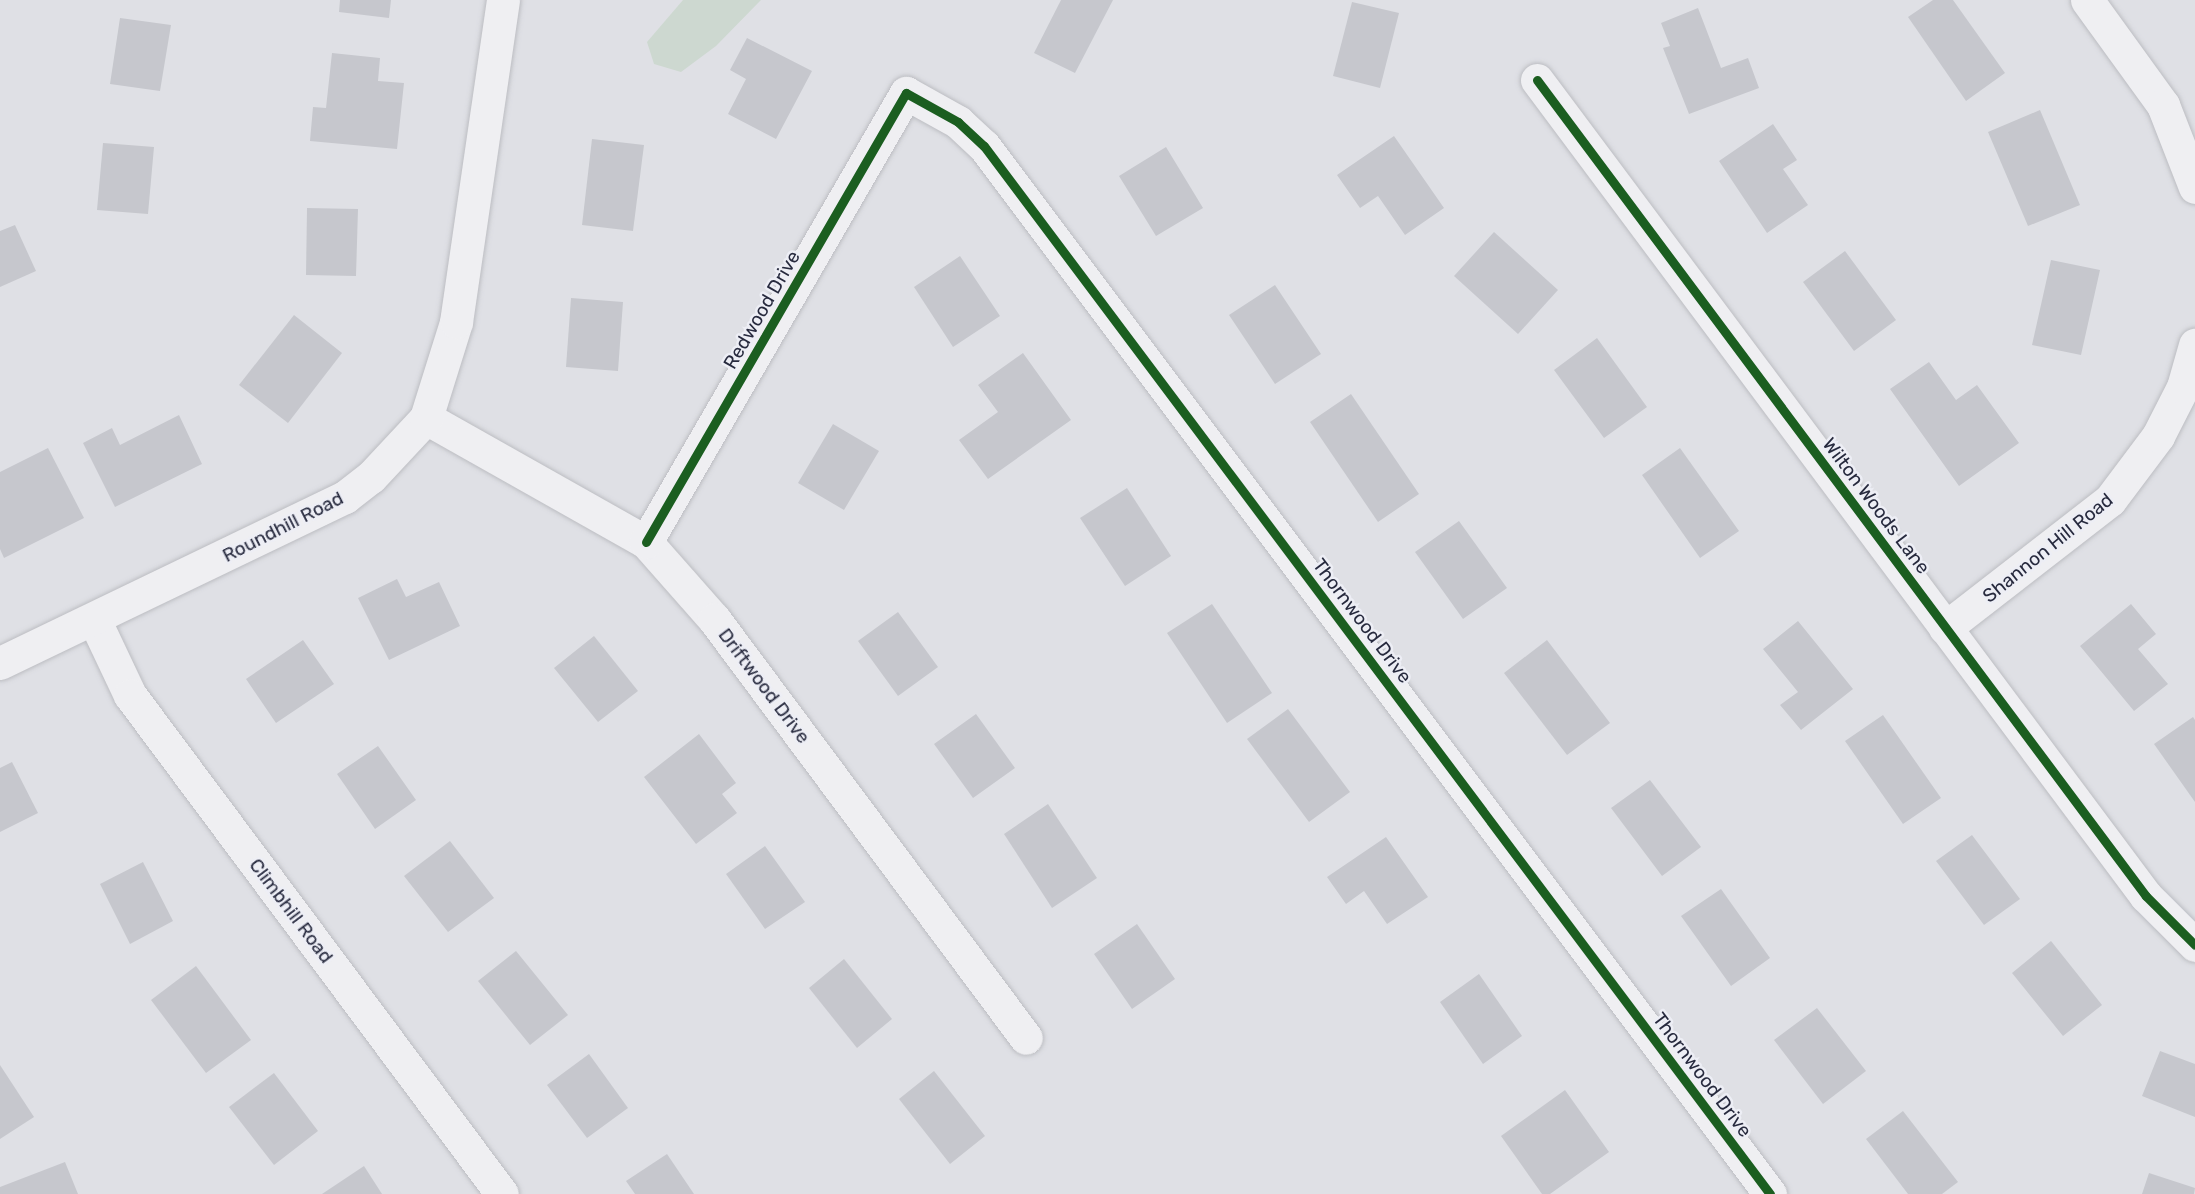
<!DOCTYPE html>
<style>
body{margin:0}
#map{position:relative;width:2195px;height:1194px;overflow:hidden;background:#dfe0e5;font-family:Rubik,sans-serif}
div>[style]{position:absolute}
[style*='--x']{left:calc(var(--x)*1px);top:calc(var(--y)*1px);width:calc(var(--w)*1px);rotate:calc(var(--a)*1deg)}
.green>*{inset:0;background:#cdd8d0}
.building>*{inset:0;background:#c6c7cd}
.roads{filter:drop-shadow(0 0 2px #bcbdc2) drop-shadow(0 0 2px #bcbdc2)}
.minor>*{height:33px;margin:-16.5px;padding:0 16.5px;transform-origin:16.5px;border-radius:16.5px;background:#efeff2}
.cycleway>*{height:9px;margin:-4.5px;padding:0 4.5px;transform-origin:4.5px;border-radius:4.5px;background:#1b5e20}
span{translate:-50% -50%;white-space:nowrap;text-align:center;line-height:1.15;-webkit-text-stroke:5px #edeef5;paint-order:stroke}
.street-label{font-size:19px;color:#272a3e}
</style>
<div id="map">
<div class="green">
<i style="clip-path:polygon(683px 0,761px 0,716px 46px,681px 72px,654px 64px,647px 42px)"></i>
</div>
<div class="building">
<i style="clip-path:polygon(340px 0,391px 0,389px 18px,339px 12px)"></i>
<i style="clip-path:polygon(1061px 0,1113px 0,1075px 73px,1034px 53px)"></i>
<i style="clip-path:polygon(1933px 0,1953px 0,2005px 73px,1966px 101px,1908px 17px)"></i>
<i style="clip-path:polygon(1352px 2px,1399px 13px,1380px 88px,1333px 76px)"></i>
<i style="clip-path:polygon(1698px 8px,1721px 68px,1748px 58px,1759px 88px,1689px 114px,1663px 48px,1670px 46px,1661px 23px)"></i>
<i style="clip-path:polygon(120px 18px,171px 25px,160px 91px,110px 84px)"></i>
<i style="clip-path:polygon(747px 38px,812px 71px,776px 139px,728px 114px,746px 79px,730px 70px)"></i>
<i style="clip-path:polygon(332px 53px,380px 58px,378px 81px,404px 83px,397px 149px,310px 141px,313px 107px,326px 108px)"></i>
<i style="clip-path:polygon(2040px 110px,2080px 205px,2028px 226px,1988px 132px)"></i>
<i style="clip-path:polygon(1773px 124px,1797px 160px,1783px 169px,1808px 205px,1767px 233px,1719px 161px)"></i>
<i style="clip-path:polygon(1394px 136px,1444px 208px,1405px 235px,1378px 196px,1360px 208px,1337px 175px)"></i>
<i style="clip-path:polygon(592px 139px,644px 145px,633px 231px,582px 225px)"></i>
<i style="clip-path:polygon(103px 143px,154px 147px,148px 214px,97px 210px)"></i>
<i style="clip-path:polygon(1166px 147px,1203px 208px,1156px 236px,1119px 176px)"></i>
<i style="clip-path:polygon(307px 208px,358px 209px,356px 276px,306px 275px)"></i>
<i style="clip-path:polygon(15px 225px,36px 271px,0 287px,0 231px)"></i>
<i style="clip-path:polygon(1494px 232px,1558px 290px,1518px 334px,1454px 276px)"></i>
<i style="clip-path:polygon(1845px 251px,1896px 320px,1854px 351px,1803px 282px)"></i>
<i style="clip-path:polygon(960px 256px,1000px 316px,953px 347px,914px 287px)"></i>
<i style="clip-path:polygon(2051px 260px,2100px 270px,2081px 355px,2032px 345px)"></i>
<i style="clip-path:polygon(1275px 285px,1321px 354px,1275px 384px,1229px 315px)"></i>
<i style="clip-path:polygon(571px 298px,623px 302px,618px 371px,566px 367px)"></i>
<i style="clip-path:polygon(294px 315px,342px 353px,288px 423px,239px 385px)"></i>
<i style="clip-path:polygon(1597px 338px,1647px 407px,1604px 438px,1554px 370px)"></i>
<i style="clip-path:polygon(1023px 353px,1071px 420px,988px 479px,959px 440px,998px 412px,978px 385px)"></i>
<i style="clip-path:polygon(1929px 362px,1956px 400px,1977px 385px,2019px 443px,1959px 486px,1890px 389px)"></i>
<i style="clip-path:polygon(1351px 394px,1419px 494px,1378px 522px,1310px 422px)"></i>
<i style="clip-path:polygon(179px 415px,202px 464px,115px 507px,83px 443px,112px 428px,120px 445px)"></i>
<i style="clip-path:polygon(833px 424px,879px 451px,844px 510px,798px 483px)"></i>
<i style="clip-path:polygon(48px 448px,84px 518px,4px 558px,0 549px,0 472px)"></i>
<i style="clip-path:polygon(1680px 448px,1739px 531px,1700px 558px,1642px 475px)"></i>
<i style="clip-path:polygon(1127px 488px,1171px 556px,1125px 586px,1080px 518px)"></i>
<i style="clip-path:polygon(1459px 521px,1507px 588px,1463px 619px,1415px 552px)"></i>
<i style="clip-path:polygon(397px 579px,406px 597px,439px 582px,460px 626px,389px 660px,358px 598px)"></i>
<i style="clip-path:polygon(1212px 604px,1272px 693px,1227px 723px,1167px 633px)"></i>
<i style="clip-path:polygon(2131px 604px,2156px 634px,2138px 649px,2168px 684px,2134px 711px,2080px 646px)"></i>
<i style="clip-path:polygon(898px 612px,938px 667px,898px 696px,858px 641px)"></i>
<i style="clip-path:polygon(1798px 621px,1853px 689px,1801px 730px,1780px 705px,1798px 692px,1763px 649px)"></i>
<i style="clip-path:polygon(594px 636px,638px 691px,598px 722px,554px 668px)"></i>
<i style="clip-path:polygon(303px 640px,334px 684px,276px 723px,246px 679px)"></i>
<i style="clip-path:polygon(1547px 640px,1610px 723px,1567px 755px,1504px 673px)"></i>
<i style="clip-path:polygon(1288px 709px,1350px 792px,1309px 822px,1247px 739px)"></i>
<i style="clip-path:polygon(976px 714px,1015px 768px,973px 798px,934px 744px)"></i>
<i style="clip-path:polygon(1883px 715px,1941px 798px,1903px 824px,1845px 741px)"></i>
<i style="clip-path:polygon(2193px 717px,2195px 720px,2195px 802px,2154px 744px)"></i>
<i style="clip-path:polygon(699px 734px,736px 783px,722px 794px,737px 813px,696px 844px,644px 777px)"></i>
<i style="clip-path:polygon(378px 746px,416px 800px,375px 829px,337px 774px)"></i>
<i style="clip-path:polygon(12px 762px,38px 813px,0 832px,0 768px)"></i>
<i style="clip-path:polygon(1650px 780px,1701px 847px,1662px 876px,1611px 808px)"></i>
<i style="clip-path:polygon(1048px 804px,1097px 878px,1052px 908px,1004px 834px)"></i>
<i style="clip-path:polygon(1972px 835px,2020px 899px,1984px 925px,1936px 861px)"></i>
<i style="clip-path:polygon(1386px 837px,1428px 897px,1387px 924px,1364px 891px,1346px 904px,1327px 877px)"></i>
<i style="clip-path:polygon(450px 841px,494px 898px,448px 932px,404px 876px)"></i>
<i style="clip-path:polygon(765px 846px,805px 902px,765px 929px,726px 874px)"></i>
<i style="clip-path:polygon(143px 862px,173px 921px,130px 944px,100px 884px)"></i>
<i style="clip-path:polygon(1721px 889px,1770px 958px,1731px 986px,1681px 916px)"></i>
<i style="clip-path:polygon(1137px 924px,1175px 979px,1132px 1009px,1094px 954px)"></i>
<i style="clip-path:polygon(2051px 941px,2102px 1005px,2063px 1036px,2012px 973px)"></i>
<i style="clip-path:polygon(516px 951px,568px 1015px,530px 1045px,478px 981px)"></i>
<i style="clip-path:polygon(844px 959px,892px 1019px,857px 1048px,809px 988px)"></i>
<i style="clip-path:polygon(196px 966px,251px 1040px,206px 1073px,151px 1000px)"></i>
<i style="clip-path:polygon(1479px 974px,1522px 1036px,1483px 1064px,1440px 1002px)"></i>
<i style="clip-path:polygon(1817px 1008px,1866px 1071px,1823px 1104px,1774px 1040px)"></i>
<i style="clip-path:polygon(2160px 1051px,2195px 1064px,2195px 1117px,2142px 1096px)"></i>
<i style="clip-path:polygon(589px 1054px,628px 1108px,587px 1138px,547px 1085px)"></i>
<i style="clip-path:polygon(0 1065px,34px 1117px,0 1139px)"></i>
<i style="clip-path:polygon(934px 1071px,985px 1136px,950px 1164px,899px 1099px)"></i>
<i style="clip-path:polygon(274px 1073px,318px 1131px,274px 1165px,229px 1107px)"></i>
<i style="clip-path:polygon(1565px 1090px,1609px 1152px,1550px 1194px,1542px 1194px,1501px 1136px)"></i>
<i style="clip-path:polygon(1903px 1111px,1958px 1182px,1942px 1194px,1908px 1194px,1866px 1139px)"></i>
<i style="clip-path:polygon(667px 1154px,694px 1194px,635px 1194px,626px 1181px)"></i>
<i style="clip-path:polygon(65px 1162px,78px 1194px,0 1194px,0 1187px)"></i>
<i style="clip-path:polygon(364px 1166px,382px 1194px,322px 1194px)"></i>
<i style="clip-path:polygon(2149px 1173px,2195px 1188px,2194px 1194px,2142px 1194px)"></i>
</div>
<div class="roads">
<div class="minor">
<i style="--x:2087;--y:0;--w:130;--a:54.1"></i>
<i style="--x:2163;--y:105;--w:88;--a:68.7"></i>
<i style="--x:1537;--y:80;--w:1018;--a:53.27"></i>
<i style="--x:2146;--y:896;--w:69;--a:45"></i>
<i style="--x:426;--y:418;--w:253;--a:29.4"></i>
<i style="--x:646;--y:542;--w:103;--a:48.6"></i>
<i style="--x:714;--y:619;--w:522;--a:53.33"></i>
<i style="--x:646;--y:542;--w:519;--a:-59.93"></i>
<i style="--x:906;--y:93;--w:60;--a:29.1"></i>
<i style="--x:958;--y:122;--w:35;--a:43"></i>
<i style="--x:984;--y:146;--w:1310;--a:53.13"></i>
<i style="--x:94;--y:619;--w:84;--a:64.7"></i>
<i style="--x:130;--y:695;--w:622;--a:53.3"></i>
<i style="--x:1945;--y:628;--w:209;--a:-37.8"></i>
<i style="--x:2110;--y:500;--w:80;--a:-53.1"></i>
<i style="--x:2158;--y:436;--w:55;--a:-63"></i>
<i style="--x:2183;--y:387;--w:44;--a:-74.1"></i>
<i style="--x:0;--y:663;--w:383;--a:-25.7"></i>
<i style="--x:345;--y:497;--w:33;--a:-38"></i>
<i style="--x:371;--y:477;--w:81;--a:-47"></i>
<i style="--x:426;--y:418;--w:101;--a:-72.6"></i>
<i style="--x:456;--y:322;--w:325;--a:-81.7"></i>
</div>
</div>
<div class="cycleway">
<i style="--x:1537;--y:80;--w:1018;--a:53.27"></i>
<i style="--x:2146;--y:896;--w:69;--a:45"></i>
<i style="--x:646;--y:542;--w:519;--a:-59.93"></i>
<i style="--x:906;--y:93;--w:60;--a:29.1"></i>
<i style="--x:958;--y:122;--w:35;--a:43"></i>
<i style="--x:984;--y:146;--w:1310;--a:53.13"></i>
</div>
<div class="street-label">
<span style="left:762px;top:310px;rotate:-60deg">Redwood Drive</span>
<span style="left:1876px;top:506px;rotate:53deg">Wilton Woods Lane</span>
<span style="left:283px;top:527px;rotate:-27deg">Roundhill Road</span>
<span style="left:2048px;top:548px;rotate:-39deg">Shannon Hill Road</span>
<span style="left:1362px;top:621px;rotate:53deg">Thornwood Drive</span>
<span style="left:764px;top:686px;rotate:53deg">Driftwood Drive</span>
<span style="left:291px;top:911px;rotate:53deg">Climbhill Road</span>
<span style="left:1702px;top:1075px;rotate:53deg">Thornwood Drive</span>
</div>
</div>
